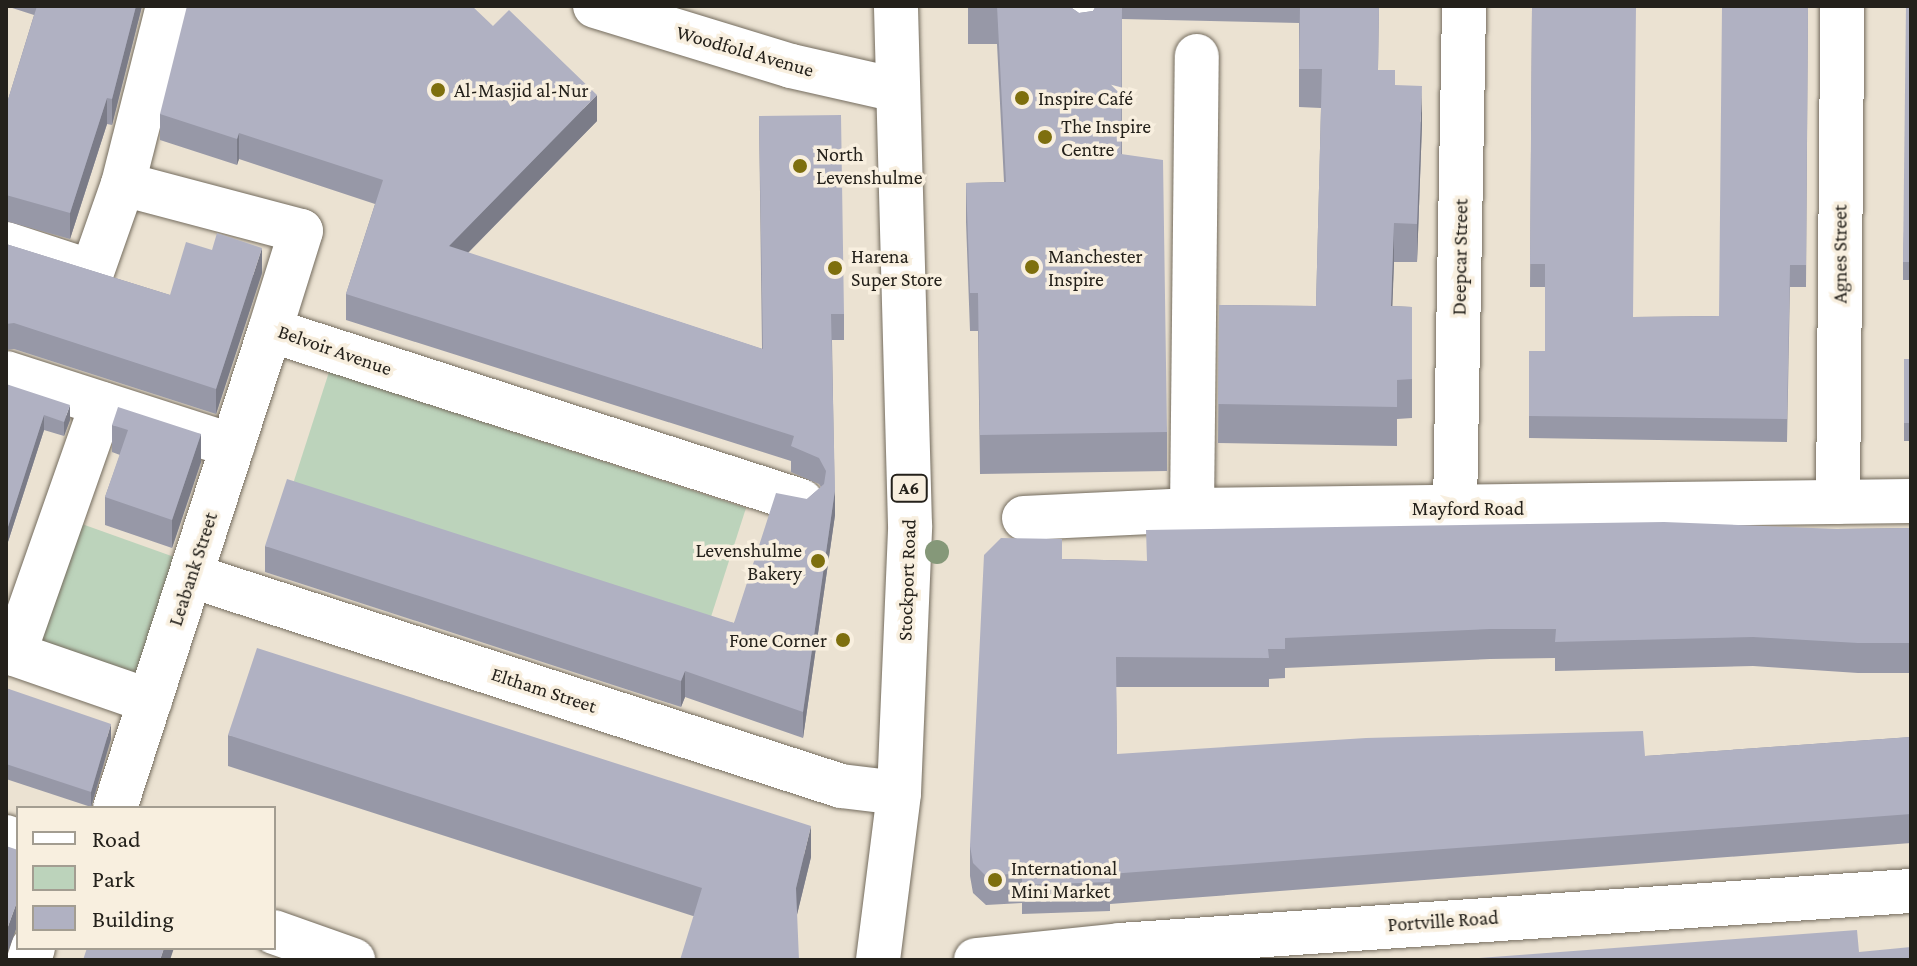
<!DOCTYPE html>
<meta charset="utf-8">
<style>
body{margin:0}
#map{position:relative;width:1917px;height:966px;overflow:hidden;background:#ebe2d2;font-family:"Crimson Pro",serif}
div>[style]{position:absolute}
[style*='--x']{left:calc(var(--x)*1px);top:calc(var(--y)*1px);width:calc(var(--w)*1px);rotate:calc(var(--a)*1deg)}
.green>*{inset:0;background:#bcd3bb}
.roads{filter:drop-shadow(0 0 2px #746c5e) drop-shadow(0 0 2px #746c5e)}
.minor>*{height:44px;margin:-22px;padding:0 22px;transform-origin:22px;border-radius:22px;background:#fff}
.highway>*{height:44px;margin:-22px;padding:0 22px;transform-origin:22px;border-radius:22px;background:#fff}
.trees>*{width:24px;height:24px;margin:-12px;border-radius:50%;background:#859879}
.wall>*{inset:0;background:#9798a7}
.shaded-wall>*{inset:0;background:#7b7c88}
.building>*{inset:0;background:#b0b1c2}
.dots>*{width:22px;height:22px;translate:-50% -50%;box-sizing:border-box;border:4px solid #f8efdf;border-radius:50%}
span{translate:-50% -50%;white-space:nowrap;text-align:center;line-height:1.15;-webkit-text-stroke:7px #f8efdf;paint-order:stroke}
.shield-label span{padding:2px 6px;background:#f8efdf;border:2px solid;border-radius:6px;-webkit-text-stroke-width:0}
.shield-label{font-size:18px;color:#24211b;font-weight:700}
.street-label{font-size:20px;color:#24211b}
.poi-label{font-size:20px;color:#24211b}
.left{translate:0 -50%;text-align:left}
.right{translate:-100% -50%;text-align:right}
.frame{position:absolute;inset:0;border:8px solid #24211b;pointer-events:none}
.legend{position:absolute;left:16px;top:806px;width:260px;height:144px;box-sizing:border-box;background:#f8efdf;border:2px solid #a39d91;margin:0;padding:10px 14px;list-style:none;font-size:24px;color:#24211b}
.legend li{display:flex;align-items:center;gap:16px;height:40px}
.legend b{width:40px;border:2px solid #a39d91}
</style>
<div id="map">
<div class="green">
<i style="clip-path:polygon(329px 372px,746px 508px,709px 623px,292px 487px)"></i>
<i style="clip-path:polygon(68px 519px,177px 558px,135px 678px,26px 641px)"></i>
</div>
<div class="roads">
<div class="minor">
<i style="--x:595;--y:6;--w:205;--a:17"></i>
<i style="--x:791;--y:66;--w:109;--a:12.8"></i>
<i style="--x:1082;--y:27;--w:21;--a:-85"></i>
<i style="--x:123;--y:184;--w:184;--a:-75.8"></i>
<i style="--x:6;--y:244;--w:90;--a:18"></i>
<i style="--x:92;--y:272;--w:93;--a:-70.6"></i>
<i style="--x:123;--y:184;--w:184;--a:14.8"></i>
<i style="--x:301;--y:231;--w:104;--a:107.4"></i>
<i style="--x:270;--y:330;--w:558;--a:17.85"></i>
<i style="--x:6;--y:373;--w:238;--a:17.8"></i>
<i style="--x:102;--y:404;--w:265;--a:109.4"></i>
<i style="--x:14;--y:654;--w:144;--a:19.1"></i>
<i style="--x:1838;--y:502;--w:496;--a:-89.5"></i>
<i style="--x:1455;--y:508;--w:502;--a:-88.97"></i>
<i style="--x:1192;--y:510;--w:454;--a:-89.4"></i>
<i style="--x:1024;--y:518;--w:168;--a:-2.7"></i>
<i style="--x:1192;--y:510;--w:719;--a:-0.72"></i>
<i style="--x:192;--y:576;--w:682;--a:17.93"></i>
<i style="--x:841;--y:786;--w:58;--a:6.9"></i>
<i style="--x:115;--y:808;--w:503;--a:-72.03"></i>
<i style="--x:6;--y:837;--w:13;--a:23"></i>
<i style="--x:274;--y:932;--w:84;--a:19.5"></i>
<i style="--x:29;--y:960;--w:13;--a:-72"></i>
<i style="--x:976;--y:960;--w:145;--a:-5.9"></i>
<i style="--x:1120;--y:945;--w:793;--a:-3.91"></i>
</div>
<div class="highway">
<i style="--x:878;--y:960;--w:168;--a:-82.8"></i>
<i style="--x:899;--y:793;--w:268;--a:-87.6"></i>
<i style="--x:910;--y:525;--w:519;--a:-91.55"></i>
</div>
</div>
<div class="trees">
<i style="left:937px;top:552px"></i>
</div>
<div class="wall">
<i style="clip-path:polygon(6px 6px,142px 6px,112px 125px,107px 124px,70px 239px,6px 221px,6px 103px,7px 103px,34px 15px)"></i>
<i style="clip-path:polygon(968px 6px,1069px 6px,1079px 13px,1093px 11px,1096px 6px,1379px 6px,1378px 70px,1395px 85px,1422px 124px,1417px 262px,1394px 262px,1392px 306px,1412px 307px,1412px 418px,1397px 419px,1397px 446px,1218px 443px,1219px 305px,1316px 306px,1321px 108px,1299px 107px,1299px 23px,1122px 19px,1122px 154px,1167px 432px,1167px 471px,980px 474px,978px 331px,970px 331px,966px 222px,966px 183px,1004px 182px,997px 44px,968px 44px)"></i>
<i style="clip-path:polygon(1532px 6px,1633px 317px,1719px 316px,1808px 6px,1806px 287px,1790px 287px,1787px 442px,1529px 438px,1529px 351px,1545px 351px,1545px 287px,1530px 287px)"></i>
<i style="clip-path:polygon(1911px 6px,1911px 280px,1903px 280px,1903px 262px)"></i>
<i style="clip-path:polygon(493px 26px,597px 121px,468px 253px,762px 349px,759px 116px,844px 314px,844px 340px,832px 340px,835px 515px,803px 738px,685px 697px,681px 707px,265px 572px,265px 546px,734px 623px,807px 499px,821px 487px,819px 484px,791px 472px,791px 461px,346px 320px,346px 294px,375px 204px,239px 159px,237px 165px,160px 140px,160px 114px)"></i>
<i style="clip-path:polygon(6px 244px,170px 295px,262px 273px,216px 414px,14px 349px,6px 350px)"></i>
<i style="clip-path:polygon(1904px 359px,1911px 359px,1911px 441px,1904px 441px)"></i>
<i style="clip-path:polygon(6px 384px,70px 420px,64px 436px,44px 430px,6px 548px)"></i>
<i style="clip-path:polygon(112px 425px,201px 434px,201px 462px,172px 548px,105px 525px,105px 497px,120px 455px,112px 452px)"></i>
<i style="clip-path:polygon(1911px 528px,1911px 673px,1858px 673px,1753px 666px,1555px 671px,1555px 658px,1490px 659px,1285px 668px,1285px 678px,1269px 679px,1269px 687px,1116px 687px,1117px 754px,1645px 756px,1911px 737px,1911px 843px,1110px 904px,1110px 911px,1022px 914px,1022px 903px,986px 905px,973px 893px,970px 876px,970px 846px,1062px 559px,1146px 561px,1837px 529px)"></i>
<i style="clip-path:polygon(6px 688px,111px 739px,91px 807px,6px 779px)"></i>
<i style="clip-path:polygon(228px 735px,811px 857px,797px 914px,693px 916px,228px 766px)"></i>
</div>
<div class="shaded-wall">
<i style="clip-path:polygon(136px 6px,142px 6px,112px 125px,112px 99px)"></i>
<i style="clip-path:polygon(1422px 86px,1422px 124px,1417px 262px,1417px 224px)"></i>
<i style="clip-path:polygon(597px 95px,597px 121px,449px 272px,449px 246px)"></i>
<i style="clip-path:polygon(107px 98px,107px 124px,70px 239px,70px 213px)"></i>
<i style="clip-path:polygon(239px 133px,239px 159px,237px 165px,237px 139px)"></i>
<i style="clip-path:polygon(1394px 223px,1394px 262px,1391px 345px,1391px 306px)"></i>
<i style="clip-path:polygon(262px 248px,262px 273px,216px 414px,216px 389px)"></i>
<i style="clip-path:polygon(70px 405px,70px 420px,64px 436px,64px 422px)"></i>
<i style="clip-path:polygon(44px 415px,44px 430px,6px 548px,6px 533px)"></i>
<i style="clip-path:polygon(201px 434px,201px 462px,172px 548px,172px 520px)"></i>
<i style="clip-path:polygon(835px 490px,835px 515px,803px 738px,803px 712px)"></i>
<i style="clip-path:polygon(685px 671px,685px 697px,681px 707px,681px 681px)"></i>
<i style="clip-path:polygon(111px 724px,111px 739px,91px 807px,91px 792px)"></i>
<i style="clip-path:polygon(811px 826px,811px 857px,796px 919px,796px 888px)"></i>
<i style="clip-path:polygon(18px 899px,18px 924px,6px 957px,6px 932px)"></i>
<i style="clip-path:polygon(164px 948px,174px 948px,170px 960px,160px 960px)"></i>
</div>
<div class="building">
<i style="clip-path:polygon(37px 6px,136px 6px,112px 99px,107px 98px,70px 213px,6px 195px,6px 103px,7px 103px)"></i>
<i style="clip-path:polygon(187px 6px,472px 6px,493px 26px,509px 10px,597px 95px,449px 246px,763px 349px,759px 116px,841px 115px,844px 314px,831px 314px,835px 490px,803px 712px,685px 671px,681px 681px,265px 546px,287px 479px,734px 623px,776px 493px,807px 499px,824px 484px,826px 471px,819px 458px,791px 446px,794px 436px,346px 294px,383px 180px,239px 133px,237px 139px,160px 114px)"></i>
<i style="clip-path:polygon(997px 6px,1069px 6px,1079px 13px,1093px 11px,1096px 6px,1122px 6px,1121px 154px,1163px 160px,1167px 432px,980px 435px,978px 293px,970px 293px,966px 183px,1006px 182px)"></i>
<i style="clip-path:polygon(1300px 6px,1379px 6px,1378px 70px,1395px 70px,1395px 85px,1422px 86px,1417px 224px,1394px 223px,1391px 306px,1412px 307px,1412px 379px,1397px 380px,1397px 407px,1218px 404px,1219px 305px,1316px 306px,1322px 69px,1299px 69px)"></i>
<i style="clip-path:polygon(1532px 6px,1636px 6px,1633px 317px,1719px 316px,1722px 6px,1808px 6px,1806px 265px,1790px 265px,1787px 419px,1529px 416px,1529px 351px,1545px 351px,1545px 264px,1530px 264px)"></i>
<i style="clip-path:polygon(1906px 6px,1911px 6px,1911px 262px,1903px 262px)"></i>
<i style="clip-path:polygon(217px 233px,262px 248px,216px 389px,14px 323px,6px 324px,6px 244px,170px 295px,186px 242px,212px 250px)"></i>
<i style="clip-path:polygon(1904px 359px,1911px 359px,1911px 423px,1904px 423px)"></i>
<i style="clip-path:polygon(6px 384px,70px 405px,64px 422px,44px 415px,6px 533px)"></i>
<i style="clip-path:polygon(118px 407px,201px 434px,172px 520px,105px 497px,128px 430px,112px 425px)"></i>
<i style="clip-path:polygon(1664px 522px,1837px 529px,1911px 528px,1911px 643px,1858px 643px,1753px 637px,1555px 642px,1556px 629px,1490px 629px,1285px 638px,1285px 649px,1268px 649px,1269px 658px,1116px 657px,1117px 754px,1366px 738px,1643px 731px,1645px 756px,1911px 737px,1911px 814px,1110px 874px,1110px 882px,1022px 885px,1022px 873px,986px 876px,973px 863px,970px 846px,984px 555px,1001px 538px,1062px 539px,1062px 559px,1147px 561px,1146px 530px)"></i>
<i style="clip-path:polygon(257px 648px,811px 826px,796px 888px,799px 960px,680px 960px,702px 888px,228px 735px)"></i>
<i style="clip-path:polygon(6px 688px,111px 724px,91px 792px,6px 764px)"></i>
<i style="clip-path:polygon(6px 846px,18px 850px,18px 899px,6px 932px)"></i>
<i style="clip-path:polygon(1857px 930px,1859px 952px,1911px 947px,1911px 960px,1452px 960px)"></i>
<i style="clip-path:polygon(87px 948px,164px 948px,160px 960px,83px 960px)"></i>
</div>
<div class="dots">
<i style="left:438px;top:90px;background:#7e6f0e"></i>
<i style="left:1022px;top:98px;background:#7e6f0e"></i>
<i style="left:1045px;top:137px;background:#7e6f0e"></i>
<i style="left:800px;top:166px;background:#7e6f0e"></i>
<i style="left:1032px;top:267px;background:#7e6f0e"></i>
<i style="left:835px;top:268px;background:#7e6f0e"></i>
<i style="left:818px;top:561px;background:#7e6f0e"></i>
<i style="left:843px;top:640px;background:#7e6f0e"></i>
<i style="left:995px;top:880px;background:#7e6f0e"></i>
</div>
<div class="shield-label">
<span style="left:909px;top:488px">A6</span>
</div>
<div class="street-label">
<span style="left:745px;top:51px;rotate:16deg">Woodfold Avenue</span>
<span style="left:1840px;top:254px;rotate:-90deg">Agnes Street</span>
<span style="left:1460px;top:257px;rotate:-89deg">Deepcar Street</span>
<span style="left:335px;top:350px;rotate:19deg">Belvoir Avenue</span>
<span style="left:1468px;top:508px">Mayford Road</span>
<span style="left:193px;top:569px;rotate:-72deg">Leabank Street</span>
<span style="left:907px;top:580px;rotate:-88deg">Stockport Road</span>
<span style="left:544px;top:690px;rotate:18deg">Eltham Street</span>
<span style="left:1443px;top:921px;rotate:-4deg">Portville Road</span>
</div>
<div class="poi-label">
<span class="left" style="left:454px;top:90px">Al-Masjid al-Nur</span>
<span class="left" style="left:1038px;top:98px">Inspire Café</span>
<span class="left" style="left:1061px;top:138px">The Inspire<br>Centre</span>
<span class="left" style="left:816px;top:166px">North<br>Levenshulme</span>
<span class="left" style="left:851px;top:268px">Harena<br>Super Store</span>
<span class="left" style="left:1048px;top:268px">Manchester<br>Inspire</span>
<span class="right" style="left:802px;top:562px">Levenshulme<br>Bakery</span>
<span class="right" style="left:827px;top:640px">Fone Corner</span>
<span class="left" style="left:1011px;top:880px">International<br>Mini Market</span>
</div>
<div class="frame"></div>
<ul class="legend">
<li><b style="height:10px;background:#fff"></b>Road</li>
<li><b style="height:22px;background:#bcd3bb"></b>Park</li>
<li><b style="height:22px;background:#b0b1c2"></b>Building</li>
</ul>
</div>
